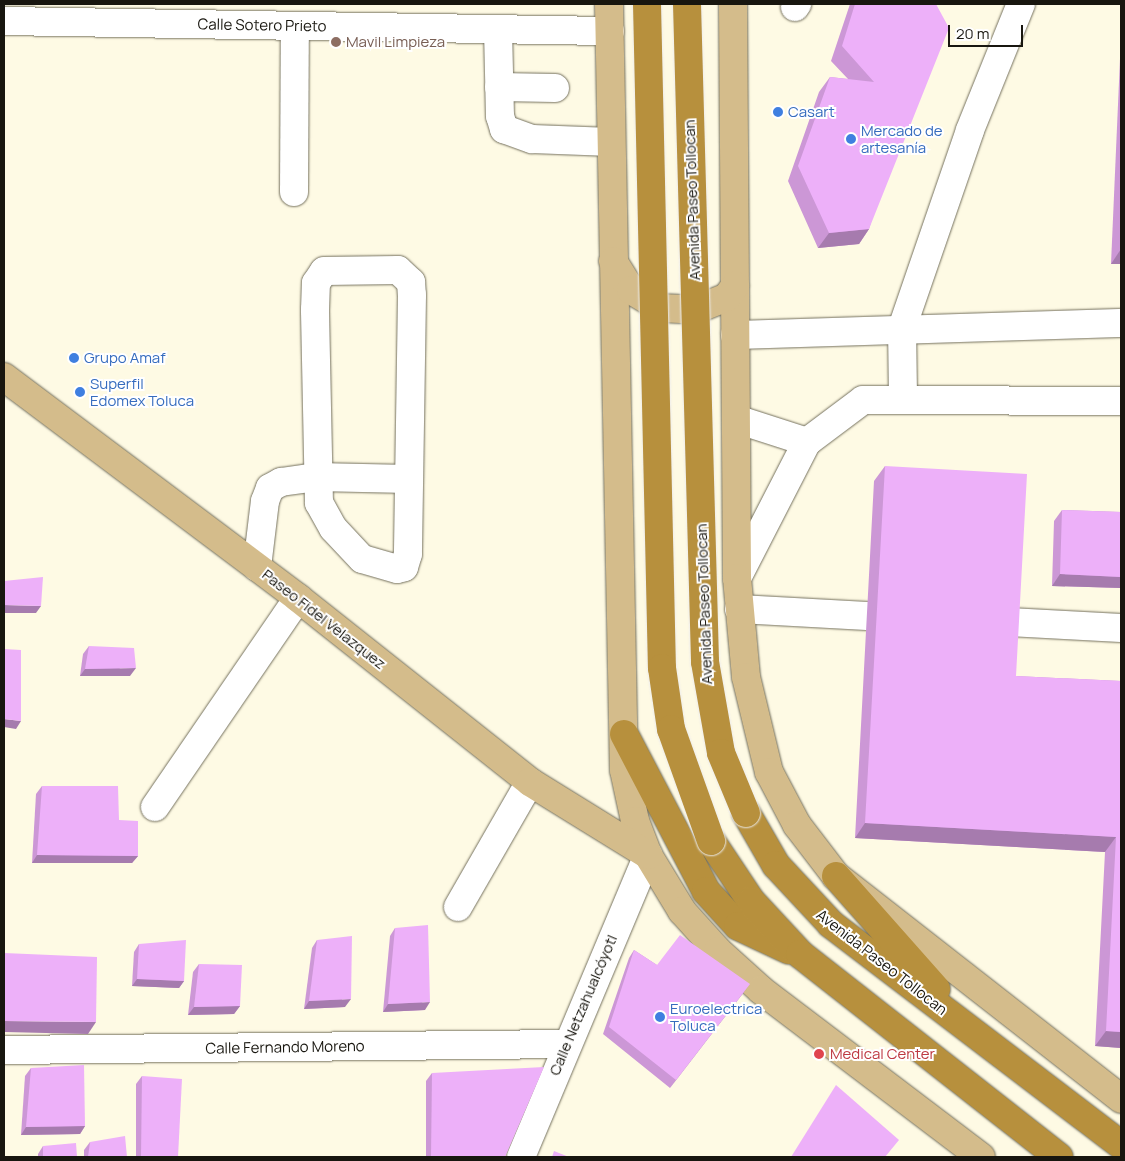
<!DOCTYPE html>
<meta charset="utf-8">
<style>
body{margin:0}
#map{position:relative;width:1125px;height:1161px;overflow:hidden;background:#fefae4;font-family:Manrope,sans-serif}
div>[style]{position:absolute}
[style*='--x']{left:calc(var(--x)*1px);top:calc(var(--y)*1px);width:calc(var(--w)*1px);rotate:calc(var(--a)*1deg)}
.roads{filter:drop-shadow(0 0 1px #75715e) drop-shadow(0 0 1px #75715e)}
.minor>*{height:28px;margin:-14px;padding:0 14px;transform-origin:14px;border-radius:14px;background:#fff}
.major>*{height:28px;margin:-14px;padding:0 14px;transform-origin:14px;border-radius:14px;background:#d4bc8b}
.highway>*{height:28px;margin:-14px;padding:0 14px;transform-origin:14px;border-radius:14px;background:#b7903d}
.bridges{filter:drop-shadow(0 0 1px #edecec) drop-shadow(0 0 1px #edecec)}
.highway-bridge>*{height:28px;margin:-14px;padding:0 14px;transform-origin:14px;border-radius:14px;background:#b7903d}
.wall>*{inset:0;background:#cc97d6}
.shaded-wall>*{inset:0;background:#a67bae}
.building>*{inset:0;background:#edb0f9}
.dots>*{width:14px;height:14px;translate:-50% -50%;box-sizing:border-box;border:2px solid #fff;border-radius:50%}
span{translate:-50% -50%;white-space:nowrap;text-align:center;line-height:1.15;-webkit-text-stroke:4px #fff;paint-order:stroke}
.street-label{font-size:15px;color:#18160f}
.education-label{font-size:15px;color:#785e54}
.left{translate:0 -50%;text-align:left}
.shop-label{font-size:15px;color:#366cbe}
.health-label{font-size:15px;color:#be3a42}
.frame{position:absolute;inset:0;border:5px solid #18160f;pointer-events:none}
.scale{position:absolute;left:948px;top:25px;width:75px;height:22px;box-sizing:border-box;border:2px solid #18160f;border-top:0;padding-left:6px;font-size:15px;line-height:18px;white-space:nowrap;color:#18160f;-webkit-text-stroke:4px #fff;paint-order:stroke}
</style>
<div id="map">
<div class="roads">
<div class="minor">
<i style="--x:795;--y:7;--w:4;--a:-56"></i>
<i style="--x:4;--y:21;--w:606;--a:0.95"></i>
<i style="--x:498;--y:29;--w:87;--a:88.7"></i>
<i style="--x:500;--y:116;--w:14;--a:73"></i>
<i style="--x:504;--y:129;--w:30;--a:20"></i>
<i style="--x:532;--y:139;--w:79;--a:2.2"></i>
<i style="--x:499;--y:87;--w:56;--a:1"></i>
<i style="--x:294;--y:192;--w:166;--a:-89.7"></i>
<i style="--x:398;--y:270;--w:18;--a:43"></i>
<i style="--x:411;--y:282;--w:13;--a:86"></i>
<i style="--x:412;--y:295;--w:259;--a:90.9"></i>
<i style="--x:408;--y:554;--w:14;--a:107"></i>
<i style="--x:404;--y:567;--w:7;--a:164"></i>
<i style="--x:397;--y:569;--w:36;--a:-164"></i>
<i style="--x:362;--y:559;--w:42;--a:-133.1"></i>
<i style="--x:333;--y:528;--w:29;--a:-119"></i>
<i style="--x:319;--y:503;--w:193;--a:-91.2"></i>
<i style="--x:315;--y:310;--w:27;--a:-88"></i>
<i style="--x:316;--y:283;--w:14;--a:-56"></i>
<i style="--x:324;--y:271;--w:74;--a:-0.8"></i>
<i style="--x:735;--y:335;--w:386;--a:-1.8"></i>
<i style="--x:903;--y:397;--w:69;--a:-90.8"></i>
<i style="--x:902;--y:328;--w:209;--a:-71"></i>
<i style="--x:970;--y:130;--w:136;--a:-68"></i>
<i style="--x:736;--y:419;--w:75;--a:17.9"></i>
<i style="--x:257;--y:567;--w:66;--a:-83.1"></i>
<i style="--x:265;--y:501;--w:14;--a:-69"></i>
<i style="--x:270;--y:488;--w:13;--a:-29"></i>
<i style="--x:281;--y:482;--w:35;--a:-8"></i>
<i style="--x:316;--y:477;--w:93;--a:1.2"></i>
<i style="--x:737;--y:578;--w:153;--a:-62.8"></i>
<i style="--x:807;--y:442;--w:70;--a:-36.9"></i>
<i style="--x:863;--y:400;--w:258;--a:0.2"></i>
<i style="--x:739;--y:609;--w:128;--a:3.1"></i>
<i style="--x:1009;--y:622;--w:112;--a:3.1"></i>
<i style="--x:155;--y:807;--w:253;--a:-55.6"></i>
<i style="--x:458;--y:907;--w:144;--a:-60.1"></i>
<i style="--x:4;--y:1050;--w:561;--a:-0.61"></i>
<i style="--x:521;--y:1157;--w:328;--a:-67.2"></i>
</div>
<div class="major">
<i style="--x:609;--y:4;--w:766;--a:88.88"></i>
<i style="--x:624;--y:770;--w:52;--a:77.8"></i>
<i style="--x:635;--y:821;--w:36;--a:69"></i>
<i style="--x:648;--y:855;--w:66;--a:58.7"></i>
<i style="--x:682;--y:911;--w:54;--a:48"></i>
<i style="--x:718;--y:951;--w:58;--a:42.2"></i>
<i style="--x:761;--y:990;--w:276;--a:37.2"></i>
<i style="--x:733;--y:4;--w:574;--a:89.6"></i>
<i style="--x:737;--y:578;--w:99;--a:84.8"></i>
<i style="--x:746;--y:677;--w:98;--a:76.4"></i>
<i style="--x:769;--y:772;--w:60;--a:62.2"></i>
<i style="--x:797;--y:825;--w:64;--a:52.6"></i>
<i style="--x:836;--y:876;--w:362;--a:38"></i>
<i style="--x:613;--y:261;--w:34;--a:58"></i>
<i style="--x:631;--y:290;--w:35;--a:31"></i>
<i style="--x:661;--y:308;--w:34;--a:3"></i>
<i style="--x:695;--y:310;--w:35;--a:-22"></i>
<i style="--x:727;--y:297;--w:14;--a:-54"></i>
<i style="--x:4;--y:377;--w:368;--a:36.9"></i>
<i style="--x:298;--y:598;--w:296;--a:38.4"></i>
<i style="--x:530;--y:782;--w:139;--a:31.7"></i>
</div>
<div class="highway">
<i style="--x:624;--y:734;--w:177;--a:62.4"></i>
<i style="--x:706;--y:891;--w:47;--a:47.6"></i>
<i style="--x:738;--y:926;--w:56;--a:25.2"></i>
<i style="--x:746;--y:813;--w:60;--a:60"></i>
<i style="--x:776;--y:865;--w:81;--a:47"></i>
<i style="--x:831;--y:924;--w:365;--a:37.3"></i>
<i style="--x:711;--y:841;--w:72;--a:56.3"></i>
<i style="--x:751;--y:901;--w:72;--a:47.2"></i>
<i style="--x:800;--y:954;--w:329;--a:38.1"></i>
<i style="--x:836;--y:876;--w:151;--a:48.5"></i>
</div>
</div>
<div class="bridges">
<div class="highway-bridge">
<i style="--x:647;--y:4;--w:664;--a:88.71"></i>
<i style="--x:662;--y:668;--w:62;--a:81.6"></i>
<i style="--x:671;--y:729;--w:119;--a:70.3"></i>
<i style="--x:687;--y:4;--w:658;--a:88.43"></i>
<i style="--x:705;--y:662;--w:92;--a:80"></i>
<i style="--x:721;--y:753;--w:65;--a:67.4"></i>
</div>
</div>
<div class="wall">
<i style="clip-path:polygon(850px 4px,936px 4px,869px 229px,859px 244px,818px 248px,788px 181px,819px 92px,830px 77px,848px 79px,831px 61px)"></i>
<i style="clip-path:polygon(1121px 36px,1121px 264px,1111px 264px)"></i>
<i style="clip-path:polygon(885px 466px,1016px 676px,1121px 681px,1121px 1048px,1095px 1046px,1105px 852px,855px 838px,874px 481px)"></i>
<i style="clip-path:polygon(1062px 510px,1121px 512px,1121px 588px,1052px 586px,1054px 521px)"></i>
<i style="clip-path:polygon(89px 646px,130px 676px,80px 676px,83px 654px)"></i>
<i style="clip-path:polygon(42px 786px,119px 820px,138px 856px,132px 863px,32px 863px,36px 794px)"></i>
<i style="clip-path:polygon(395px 928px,425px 1010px,383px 1012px,390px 936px)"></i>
<i style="clip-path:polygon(317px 940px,345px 1007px,304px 1009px,312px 948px)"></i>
<i style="clip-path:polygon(139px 944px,184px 981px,179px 988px,132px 986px,134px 952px)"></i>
<i style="clip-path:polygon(634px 950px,657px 965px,744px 992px,670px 1088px,603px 1034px,629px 958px)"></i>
<i style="clip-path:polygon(199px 964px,240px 1006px,234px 1014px,188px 1015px,193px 972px)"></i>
<i style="clip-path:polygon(31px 1068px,85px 1126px,80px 1134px,21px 1135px,25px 1076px)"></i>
<i style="clip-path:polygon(432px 1073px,505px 1157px,426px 1157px,426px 1081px)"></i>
<i style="clip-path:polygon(142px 1076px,178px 1157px,136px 1157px,136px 1084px)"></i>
<i style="clip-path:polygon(90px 1142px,127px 1157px,84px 1157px,84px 1150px)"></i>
<i style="clip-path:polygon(43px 1146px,77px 1157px,38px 1157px,38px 1154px)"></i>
</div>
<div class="shaded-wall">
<i style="clip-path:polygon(869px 229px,859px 244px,818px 248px,829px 233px)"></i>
<i style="clip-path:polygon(1121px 249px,1121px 264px,1111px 264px)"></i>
<i style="clip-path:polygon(1060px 574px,1121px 577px,1121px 588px,1052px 586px)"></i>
<i style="clip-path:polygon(4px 605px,41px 606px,36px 613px,4px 613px)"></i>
<i style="clip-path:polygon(136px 668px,130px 676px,80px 676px,85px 669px)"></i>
<i style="clip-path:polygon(4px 719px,21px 721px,16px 729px,4px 727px)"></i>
<i style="clip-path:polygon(865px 823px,1116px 837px,1105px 852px,855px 838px)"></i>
<i style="clip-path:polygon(37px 855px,138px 856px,132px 863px,32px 863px)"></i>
<i style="clip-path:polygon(137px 979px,184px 981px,179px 988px,132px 986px)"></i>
<i style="clip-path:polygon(750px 984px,744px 992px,670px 1088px,676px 1080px)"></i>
<i style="clip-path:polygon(351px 999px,345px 1007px,304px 1009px,309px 1001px)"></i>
<i style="clip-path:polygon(430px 1002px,425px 1010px,383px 1012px,388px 1004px)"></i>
<i style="clip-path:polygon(240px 1006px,234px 1014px,188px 1015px,194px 1007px)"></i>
<i style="clip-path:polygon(4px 1021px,96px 1022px,88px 1034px,4px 1032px)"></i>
<i style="clip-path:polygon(1106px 1031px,1121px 1032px,1121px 1048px,1095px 1046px)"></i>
<i style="clip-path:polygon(85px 1126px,80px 1134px,21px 1135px,26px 1127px)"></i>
</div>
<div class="building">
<i style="clip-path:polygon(855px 4px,936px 4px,949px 28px,869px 229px,829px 233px,798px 166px,830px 77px,874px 82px,842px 46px)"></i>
<i style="clip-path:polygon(885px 466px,1027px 474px,1016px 676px,1121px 681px,1121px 1032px,1106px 1031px,1116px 837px,865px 823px)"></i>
<i style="clip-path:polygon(1062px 510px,1121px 512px,1121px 577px,1060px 574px)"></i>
<i style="clip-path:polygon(43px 577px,41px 606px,4px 605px,4px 581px)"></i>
<i style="clip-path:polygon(89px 646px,134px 648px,136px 668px,85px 669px)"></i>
<i style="clip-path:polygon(4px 649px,21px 650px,21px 721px,4px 719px)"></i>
<i style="clip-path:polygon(42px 786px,118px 786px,119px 820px,138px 821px,138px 856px,37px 855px)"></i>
<i style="clip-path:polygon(428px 925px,430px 1002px,388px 1004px,395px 928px)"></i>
<i style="clip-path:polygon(680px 935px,750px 984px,676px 1080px,609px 1027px,634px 950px,657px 965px)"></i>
<i style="clip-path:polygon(352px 936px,351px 999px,309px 1001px,317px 940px)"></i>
<i style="clip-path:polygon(186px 940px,184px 981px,137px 979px,139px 944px)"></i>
<i style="clip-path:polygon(4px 953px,97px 957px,96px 1022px,4px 1021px)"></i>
<i style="clip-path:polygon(199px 964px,242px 965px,240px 1006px,194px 1007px)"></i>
<i style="clip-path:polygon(84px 1065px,85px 1126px,26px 1127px,31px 1068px)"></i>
<i style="clip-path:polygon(544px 1067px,505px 1157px,431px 1157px,432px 1073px)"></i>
<i style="clip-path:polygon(142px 1076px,182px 1079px,178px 1157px,141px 1157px)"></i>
<i style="clip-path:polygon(836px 1085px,899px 1140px,885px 1157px,791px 1157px)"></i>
<i style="clip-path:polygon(125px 1136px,127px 1157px,88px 1157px,90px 1142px)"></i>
<i style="clip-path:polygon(76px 1143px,77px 1157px,43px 1157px,43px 1146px)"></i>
<i style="clip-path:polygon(554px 1151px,569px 1157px,552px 1157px)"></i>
</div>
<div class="dots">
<i style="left:336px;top:42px;background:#8d6e63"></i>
<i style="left:778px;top:112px;background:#3f7fe0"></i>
<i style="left:851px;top:139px;background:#3f7fe0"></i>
<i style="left:74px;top:358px;background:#3f7fe0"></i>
<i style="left:80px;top:392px;background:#3f7fe0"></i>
<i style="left:660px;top:1017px;background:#3f7fe0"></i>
<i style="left:819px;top:1054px;background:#e0444e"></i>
</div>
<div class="street-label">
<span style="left:262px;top:25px;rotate:1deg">Calle Sotero Prieto</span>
<span style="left:692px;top:200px;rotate:-92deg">Avenida Paseo Tollocan</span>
<span style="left:704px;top:604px;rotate:-92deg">Avenida Paseo Tollocan</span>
<span style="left:324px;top:619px;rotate:38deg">Paseo Fidel Velazquez</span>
<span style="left:882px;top:962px;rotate:38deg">Avenida Paseo Tollocan</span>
<span style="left:583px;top:1005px;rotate:-67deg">Calle Netzahualcóyotl</span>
<span style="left:285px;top:1047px;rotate:-1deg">Calle Fernando Moreno</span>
</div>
<div class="education-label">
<span class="left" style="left:346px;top:42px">Mavil Limpieza</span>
</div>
<div class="shop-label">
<span class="left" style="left:788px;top:112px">Casart</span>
<span class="left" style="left:861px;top:139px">Mercado de<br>artesanía</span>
<span class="left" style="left:84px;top:358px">Grupo Amaf</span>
<span class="left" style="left:90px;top:392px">Superfil<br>Edomex Toluca</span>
<span class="left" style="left:670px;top:1017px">Euroelectrica<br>Toluca</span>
</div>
<div class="health-label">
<span class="left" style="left:830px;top:1054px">Medical Center</span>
</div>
<div class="frame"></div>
<div class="scale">20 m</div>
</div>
